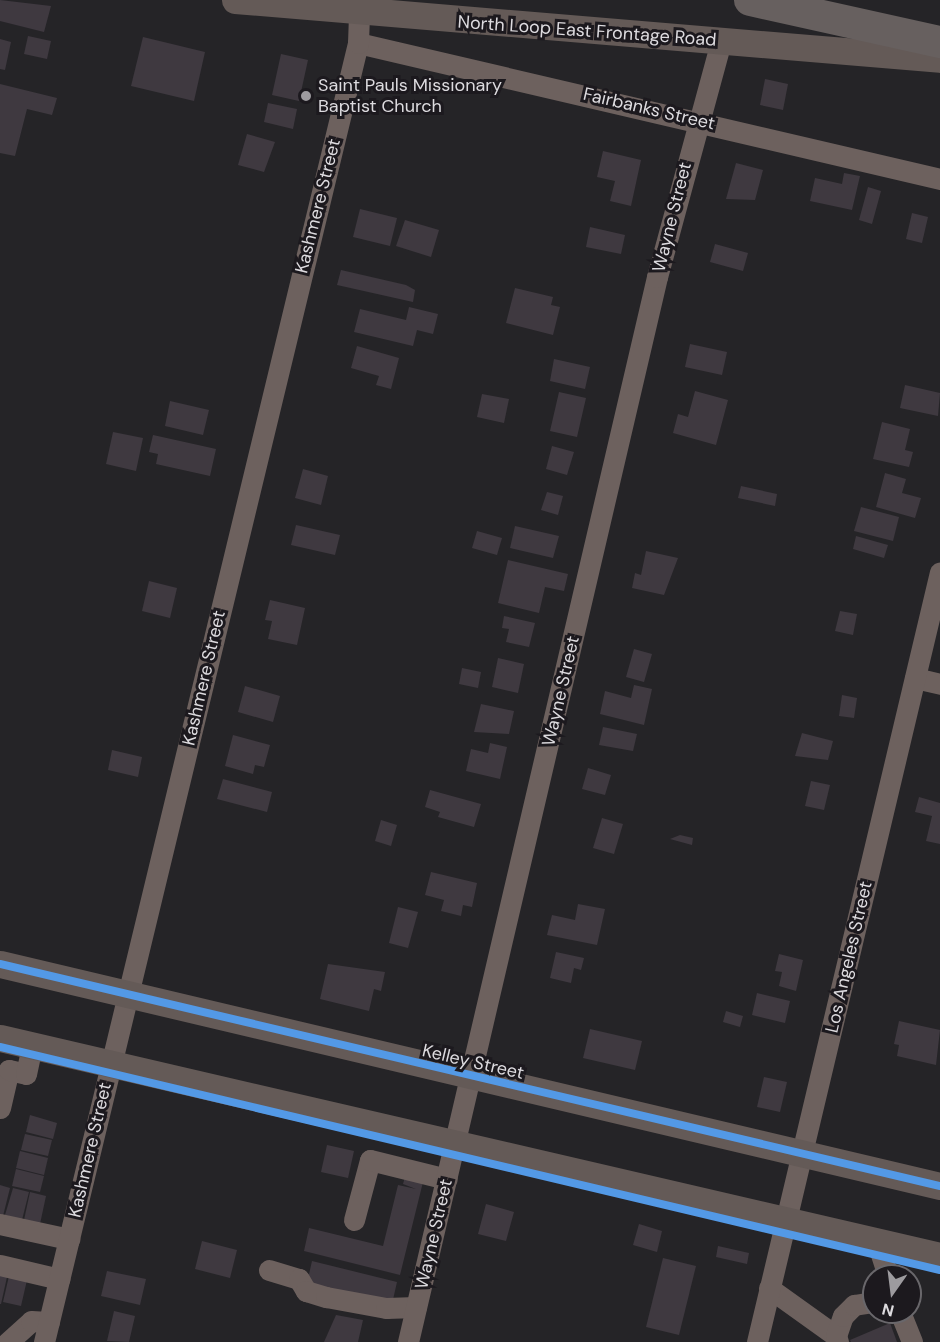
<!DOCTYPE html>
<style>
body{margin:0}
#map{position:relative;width:940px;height:1342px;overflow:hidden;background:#252427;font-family:"DM Sans",sans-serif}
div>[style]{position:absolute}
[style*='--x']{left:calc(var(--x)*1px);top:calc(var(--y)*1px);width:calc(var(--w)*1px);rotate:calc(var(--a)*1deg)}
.building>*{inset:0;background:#3f3940}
.minor>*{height:21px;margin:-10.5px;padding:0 10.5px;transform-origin:10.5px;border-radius:10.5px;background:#6d615e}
.major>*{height:27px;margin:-13.5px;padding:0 13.5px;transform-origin:13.5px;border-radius:13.5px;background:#645a57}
.highway>*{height:32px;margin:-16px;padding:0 16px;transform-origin:16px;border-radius:16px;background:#67605f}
.cycleway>*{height:8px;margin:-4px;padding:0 4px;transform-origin:4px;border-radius:4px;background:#5399e6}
.dots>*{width:16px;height:16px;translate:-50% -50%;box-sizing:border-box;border:3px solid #1c191e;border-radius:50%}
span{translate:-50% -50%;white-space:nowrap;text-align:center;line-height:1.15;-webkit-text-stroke:6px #1c191e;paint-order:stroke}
.street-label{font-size:18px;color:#dddbdf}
.poi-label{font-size:18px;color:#dddbdf}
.left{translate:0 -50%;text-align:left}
.north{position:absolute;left:862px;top:1264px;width:60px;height:60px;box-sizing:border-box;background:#1c191e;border:2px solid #69676b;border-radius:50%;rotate:194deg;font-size:16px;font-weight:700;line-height:24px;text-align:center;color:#dddbdf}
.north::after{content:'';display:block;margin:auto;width:21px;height:27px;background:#9d9b9f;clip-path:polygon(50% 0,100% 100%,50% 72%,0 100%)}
</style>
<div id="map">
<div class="building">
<i style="clip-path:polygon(0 0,51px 6px,44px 32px,0 21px)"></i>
<i style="clip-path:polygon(28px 36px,51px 41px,47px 59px,24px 54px)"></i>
<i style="clip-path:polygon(143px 37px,205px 52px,194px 101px,131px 86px)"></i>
<i style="clip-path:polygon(0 39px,11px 42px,5px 70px,0 69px)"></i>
<i style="clip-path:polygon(281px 54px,308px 60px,299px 101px,272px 95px)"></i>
<i style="clip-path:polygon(765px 79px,788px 84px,783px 110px,760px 105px)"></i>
<i style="clip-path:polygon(0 84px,57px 98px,52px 115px,27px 109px,15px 156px,0 153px)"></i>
<i style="clip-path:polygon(268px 103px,297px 109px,293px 129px,264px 122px)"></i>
<i style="clip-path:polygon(247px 134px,275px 142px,264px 172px,238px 165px)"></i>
<i style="clip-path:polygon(603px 151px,641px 160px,631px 206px,610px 201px,615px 181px,597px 177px)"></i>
<i style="clip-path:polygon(736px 163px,763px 170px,755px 200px,726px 199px)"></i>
<i style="clip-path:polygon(844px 173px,860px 176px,852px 210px,810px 201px,815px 178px,842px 184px)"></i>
<i style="clip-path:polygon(868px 187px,881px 191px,872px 224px,859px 220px)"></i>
<i style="clip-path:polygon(360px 209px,397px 218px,390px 246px,353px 237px)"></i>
<i style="clip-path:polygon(912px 213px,928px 217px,922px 243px,906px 239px)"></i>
<i style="clip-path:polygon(405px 220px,439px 230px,431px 257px,396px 246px)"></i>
<i style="clip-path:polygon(590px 227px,625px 235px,621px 254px,586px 247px)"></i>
<i style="clip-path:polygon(715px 244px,748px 253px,743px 271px,710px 262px)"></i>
<i style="clip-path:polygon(341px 270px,406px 285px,415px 290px,413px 302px,337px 285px)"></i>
<i style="clip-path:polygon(515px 288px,553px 297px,551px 305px,560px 307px,553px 335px,506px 323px)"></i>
<i style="clip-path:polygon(409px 307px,438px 314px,433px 334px,417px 330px,413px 346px,354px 332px,360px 309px,406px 320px)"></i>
<i style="clip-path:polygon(690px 344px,727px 352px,722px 375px,685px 367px)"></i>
<i style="clip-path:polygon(357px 346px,399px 358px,391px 389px,376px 385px,379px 376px,351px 368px)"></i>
<i style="clip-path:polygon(554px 359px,590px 367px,585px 389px,550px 381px)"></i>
<i style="clip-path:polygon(905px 385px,940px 393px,938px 416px,900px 408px)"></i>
<i style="clip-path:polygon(695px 391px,728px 400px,716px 445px,673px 433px,678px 414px,688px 417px)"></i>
<i style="clip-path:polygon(559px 392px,586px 398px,577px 437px,550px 431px)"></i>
<i style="clip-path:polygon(482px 394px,509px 399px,504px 423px,477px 417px)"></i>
<i style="clip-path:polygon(170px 401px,209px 410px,203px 435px,165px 426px)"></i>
<i style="clip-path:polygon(882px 422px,910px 429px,905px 450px,913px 452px,909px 467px,873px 459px)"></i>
<i style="clip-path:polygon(113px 432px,143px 438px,136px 471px,106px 464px)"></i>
<i style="clip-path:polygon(153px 435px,216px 449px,210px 476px,156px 464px,158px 454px,149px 452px)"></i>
<i style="clip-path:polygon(552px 446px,574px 452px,567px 475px,546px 469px)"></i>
<i style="clip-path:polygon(303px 469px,328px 476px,321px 505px,295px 498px)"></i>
<i style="clip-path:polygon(885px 473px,906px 479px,902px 493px,921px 498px,915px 518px,876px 507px)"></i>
<i style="clip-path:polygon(741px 486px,777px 494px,775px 506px,738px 498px)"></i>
<i style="clip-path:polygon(547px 492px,563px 496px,558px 515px,541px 510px)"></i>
<i style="clip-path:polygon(861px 507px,899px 517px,893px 541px,854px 531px)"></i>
<i style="clip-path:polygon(296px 525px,340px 535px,335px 555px,291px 545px)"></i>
<i style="clip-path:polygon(515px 526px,559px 536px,553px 558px,510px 548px)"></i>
<i style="clip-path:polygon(477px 531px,502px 538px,497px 555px,472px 548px)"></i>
<i style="clip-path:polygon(856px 536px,888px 545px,884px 558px,853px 549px)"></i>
<i style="clip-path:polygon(646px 551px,678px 558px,664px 595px,632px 588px,635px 573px,641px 575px)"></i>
<i style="clip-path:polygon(508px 560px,568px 574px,564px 591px,545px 587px,539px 613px,498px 603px)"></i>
<i style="clip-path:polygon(149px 581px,177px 588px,170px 618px,142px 611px)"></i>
<i style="clip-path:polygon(270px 600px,305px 608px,297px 645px,268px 639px,272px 621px,265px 620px)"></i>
<i style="clip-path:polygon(840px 611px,857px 614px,853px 635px,835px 631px)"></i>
<i style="clip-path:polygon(504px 616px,535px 623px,529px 647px,506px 642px,509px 629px,502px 628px)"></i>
<i style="clip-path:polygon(634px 649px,652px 654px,644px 682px,626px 677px)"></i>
<i style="clip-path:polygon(498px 658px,524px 664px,518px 693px,492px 687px)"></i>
<i style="clip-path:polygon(462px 668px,481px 672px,478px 688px,459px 684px)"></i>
<i style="clip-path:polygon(634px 685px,652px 689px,644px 725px,600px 714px,605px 691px,631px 698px)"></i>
<i style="clip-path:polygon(245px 686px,280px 696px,273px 722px,238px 712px)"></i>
<i style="clip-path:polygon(842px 695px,857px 698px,854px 718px,839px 716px)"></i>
<i style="clip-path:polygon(481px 704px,514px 711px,509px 734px,474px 732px)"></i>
<i style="clip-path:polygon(603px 727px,637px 734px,633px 751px,599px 745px)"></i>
<i style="clip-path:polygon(802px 733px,833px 741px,828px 760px,795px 756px)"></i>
<i style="clip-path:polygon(233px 735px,270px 745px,264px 767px,255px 765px,253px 774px,225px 766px)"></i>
<i style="clip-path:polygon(490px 743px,507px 747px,500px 779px,466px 771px,471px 749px,488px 753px)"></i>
<i style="clip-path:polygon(112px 750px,142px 757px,138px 777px,108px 770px)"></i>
<i style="clip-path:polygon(588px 768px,611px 775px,605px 795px,582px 789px)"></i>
<i style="clip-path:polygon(223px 779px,272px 792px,267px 812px,217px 799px)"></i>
<i style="clip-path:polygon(811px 781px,830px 785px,824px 810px,805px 806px)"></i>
<i style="clip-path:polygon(430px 790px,481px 804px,474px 827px,438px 817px,440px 812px,425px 807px)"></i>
<i style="clip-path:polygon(919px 797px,940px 803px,940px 844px,926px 841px,932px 816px,915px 812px)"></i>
<i style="clip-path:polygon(602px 818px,623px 824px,614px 854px,593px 848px)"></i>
<i style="clip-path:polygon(381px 820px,397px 825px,391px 846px,375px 841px)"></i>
<i style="clip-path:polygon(680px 835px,693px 838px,692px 845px,670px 839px)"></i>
<i style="clip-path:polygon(431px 872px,477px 883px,472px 907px,463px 905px,461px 916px,441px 911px,444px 900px,425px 895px)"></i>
<i style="clip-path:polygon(578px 904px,605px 909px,597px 945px,547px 935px,552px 915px,575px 920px)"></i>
<i style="clip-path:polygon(398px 907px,418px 912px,408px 948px,389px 943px)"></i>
<i style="clip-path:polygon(556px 952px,584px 958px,581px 970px,574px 968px,571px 983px,550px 978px)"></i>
<i style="clip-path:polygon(779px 954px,803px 960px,796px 991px,779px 986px,782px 972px,775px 971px)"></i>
<i style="clip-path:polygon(328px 964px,385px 972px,381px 991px,374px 989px,369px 1011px,320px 999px)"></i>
<i style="clip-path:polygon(757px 993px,790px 1001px,785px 1023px,752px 1015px)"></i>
<i style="clip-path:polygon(726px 1011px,743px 1016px,740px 1027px,723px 1022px)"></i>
<i style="clip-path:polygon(899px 1021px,940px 1030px,936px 1065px,897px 1056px,899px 1045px,894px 1044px)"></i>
<i style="clip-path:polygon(590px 1029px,642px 1041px,635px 1070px,583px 1058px)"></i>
<i style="clip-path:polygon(764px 1077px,787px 1082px,780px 1112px,757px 1107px)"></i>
<i style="clip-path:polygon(30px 1115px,57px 1123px,53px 1139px,26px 1132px)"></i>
<i style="clip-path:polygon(25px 1134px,52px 1140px,48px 1156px,21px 1150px)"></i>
<i style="clip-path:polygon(327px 1145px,354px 1151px,348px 1178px,321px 1172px)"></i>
<i style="clip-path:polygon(20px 1151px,48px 1158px,44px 1175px,16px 1168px)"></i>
<i style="clip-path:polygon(16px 1169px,44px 1176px,40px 1192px,12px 1186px)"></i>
<i style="clip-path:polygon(406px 1173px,424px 1178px,400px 1275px,304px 1251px,309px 1228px,383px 1246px,398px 1185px,416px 1189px,403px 1184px)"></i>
<i style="clip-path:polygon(0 1185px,10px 1188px,3px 1216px,0 1215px)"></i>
<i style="clip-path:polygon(13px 1188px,29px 1192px,22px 1220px,5px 1215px)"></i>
<i style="clip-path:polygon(30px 1192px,46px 1196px,40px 1224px,24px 1220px)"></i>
<i style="clip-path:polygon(486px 1204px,514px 1212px,506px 1241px,478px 1234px)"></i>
<i style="clip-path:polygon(639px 1224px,662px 1231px,657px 1252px,633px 1245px)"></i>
<i style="clip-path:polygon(202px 1241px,237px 1250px,230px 1278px,195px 1269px)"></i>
<i style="clip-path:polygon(718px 1246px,749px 1253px,747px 1264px,716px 1257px)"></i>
<i style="clip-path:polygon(663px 1258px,696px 1266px,679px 1335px,646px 1327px)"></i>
<i style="clip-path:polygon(312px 1261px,397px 1282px,392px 1304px,307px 1283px)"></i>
<i style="clip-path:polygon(107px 1271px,146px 1279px,140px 1305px,101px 1296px)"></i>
<i style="clip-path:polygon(0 1275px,7px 1277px,1px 1304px,0 1304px)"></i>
<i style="clip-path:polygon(9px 1276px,27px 1280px,21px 1306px,3px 1302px)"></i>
<i style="clip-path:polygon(114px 1311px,135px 1316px,129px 1342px,107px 1341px)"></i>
<i style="clip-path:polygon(336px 1315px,363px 1320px,358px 1342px,324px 1342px)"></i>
<i style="clip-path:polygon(890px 1323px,897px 1342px,851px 1342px,850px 1340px)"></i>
</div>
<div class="minor">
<i style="--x:358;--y:43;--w:598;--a:13.15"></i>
<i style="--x:915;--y:678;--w:26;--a:13"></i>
<i style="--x:0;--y:1108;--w:39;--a:-77"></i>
<i style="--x:9;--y:1070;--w:17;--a:13"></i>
<i style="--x:26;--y:1074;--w:29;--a:-78"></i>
<i style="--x:354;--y:1220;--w:62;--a:-75.1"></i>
<i style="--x:370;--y:1160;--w:79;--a:13.9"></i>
<i style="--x:0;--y:1224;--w:71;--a:12.3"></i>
<i style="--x:877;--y:1242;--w:36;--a:72"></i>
<i style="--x:0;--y:1265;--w:61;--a:13.3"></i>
<i style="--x:269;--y:1270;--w:31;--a:17"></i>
<i style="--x:299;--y:1279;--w:14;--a:60"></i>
<i style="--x:306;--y:1291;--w:21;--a:17"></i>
<i style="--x:326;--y:1297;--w:61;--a:10.4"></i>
<i style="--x:386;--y:1308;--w:30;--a:-2"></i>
<i style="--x:769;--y:1288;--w:82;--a:35.6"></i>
<i style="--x:900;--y:1312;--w:32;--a:68"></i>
<i style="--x:8;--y:1342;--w:31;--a:-42"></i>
<i style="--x:31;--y:1321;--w:18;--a:3"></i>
<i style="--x:44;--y:1342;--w:1336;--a:-76.41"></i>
<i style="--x:358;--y:43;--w:30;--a:-88"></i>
<i style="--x:408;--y:1342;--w:1094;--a:-76.84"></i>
<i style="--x:657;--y:277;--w:245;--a:-74.8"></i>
<i style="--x:757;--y:1342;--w:791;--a:-76.63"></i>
<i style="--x:838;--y:1342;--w:6;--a:-108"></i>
<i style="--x:836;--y:1336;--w:21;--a:-71"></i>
<i style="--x:843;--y:1316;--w:16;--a:-45"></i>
<i style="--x:854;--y:1305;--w:20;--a:-9"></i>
</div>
<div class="major">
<i style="--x:235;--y:0;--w:707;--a:4.78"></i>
<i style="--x:0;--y:964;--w:966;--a:13.29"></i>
<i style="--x:0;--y:1038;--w:965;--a:13.06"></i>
</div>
<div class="highway">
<i style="--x:750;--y:0;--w:195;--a:12.5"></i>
</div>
<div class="cycleway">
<i style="--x:0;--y:964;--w:966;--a:13.29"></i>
<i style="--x:0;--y:1047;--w:966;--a:13.35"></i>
</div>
<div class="dots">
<i style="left:306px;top:96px;background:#9d9b9f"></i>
</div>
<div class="street-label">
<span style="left:587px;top:31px;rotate:4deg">North Loop East Frontage Road</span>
<span style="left:649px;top:109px;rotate:13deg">Fairbanks Street</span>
<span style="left:318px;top:206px;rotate:-76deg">Kashmere Street</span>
<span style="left:672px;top:217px;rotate:-76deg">Wayne Street</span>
<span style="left:204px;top:678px;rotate:-77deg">Kashmere Street</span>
<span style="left:561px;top:691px;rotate:-77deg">Wayne Street</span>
<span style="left:849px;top:957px;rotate:-77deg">Los Angeles Street</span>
<span style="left:473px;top:1062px;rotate:13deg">Kelley Street</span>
<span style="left:90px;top:1150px;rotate:-77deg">Kashmere Street</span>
<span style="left:434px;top:1234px;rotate:-77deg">Wayne Street</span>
</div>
<div class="poi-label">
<span class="left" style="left:318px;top:96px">Saint Pauls Missionary<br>Baptist Church</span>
</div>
<div class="north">N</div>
</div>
